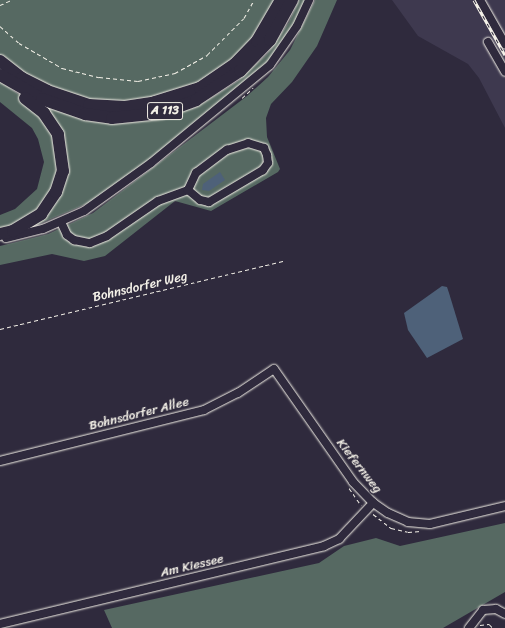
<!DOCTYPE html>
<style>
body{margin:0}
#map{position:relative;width:505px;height:628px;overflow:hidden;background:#2f2a3d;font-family:Sriracha,sans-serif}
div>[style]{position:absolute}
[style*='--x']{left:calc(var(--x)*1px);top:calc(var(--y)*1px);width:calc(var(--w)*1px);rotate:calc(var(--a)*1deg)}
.built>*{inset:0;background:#3e394f}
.green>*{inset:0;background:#566962}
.water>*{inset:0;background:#4e6179}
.path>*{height:1px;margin-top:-0.5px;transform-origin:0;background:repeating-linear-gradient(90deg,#f4f1e8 0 4px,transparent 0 7px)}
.roads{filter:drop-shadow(0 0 1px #f4f1e8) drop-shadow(0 0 1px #f4f1e8)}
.minor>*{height:8px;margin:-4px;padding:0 4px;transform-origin:4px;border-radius:4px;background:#2f2a3d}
.highway>*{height:12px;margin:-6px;padding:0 6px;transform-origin:6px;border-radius:6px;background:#2f2a3d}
.rail>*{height:3px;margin-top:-1.5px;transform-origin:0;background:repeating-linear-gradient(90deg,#2f2a3d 0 4.5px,#f4f1e8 0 9px);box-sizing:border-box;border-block:1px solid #f4f1e8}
span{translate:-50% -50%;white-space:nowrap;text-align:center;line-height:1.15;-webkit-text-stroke:3px #2f2a3d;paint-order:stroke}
.shield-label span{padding:1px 3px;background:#2f2a3d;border:1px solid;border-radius:3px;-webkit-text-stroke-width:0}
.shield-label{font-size:12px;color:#f4f1e8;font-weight:700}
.street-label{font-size:13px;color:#f4f1e8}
</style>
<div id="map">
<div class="built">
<i style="clip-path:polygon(392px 0,505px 0,505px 128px,479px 78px,468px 64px,418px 36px)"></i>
</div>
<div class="green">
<i style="clip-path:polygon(0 0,278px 0,269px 18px,233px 61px,196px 86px,142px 102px,96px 101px,61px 93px,26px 74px,0 55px)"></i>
<i style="clip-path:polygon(299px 0,305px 0,295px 23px,266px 64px,149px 160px,91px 202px,27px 229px,66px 171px,43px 106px,73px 115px,179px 112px,203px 103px,238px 81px,267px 54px,289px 22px)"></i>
<i style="clip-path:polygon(315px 0,337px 0,317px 46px,292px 82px,271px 104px,266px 118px,267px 137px,280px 169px,278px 172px,211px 211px,175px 201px,105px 256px,84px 261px,52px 254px,0 265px,0 246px,48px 234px,93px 213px,247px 96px,268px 77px,290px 50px)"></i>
<i style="clip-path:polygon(0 81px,28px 101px,56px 139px,57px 181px,38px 212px,0 232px,0 215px,15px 209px,37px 189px,44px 162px,38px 139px,32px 128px,0 102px)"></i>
<i style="clip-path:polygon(505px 523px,505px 592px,443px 628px,112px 628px,104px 610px,319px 563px,344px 546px,376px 538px,400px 546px)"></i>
</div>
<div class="water">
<i style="clip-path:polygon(220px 172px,225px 180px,209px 191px,202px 190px,203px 184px)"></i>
<i style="clip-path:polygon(442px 286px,447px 287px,449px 293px,463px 339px,427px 358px,408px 330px,404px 313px)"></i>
</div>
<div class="path">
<i style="--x:0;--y:5;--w:12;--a:-24"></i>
<i style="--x:0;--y:26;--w:25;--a:42"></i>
<i style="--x:19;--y:43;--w:50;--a:30.2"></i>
<i style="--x:62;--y:68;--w:38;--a:14"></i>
<i style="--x:99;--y:77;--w:39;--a:6"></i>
<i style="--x:138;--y:81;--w:38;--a:-12"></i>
<i style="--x:175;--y:73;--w:37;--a:-29"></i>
<i style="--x:207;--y:55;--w:52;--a:-45"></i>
<i style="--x:244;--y:18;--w:21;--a:-61"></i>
<i style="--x:242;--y:98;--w:15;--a:-42"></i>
<i style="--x:0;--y:329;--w:292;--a:-13.5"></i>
<i style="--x:349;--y:488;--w:21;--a:55"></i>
<i style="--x:373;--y:514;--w:23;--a:38"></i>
<i style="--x:391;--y:528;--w:17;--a:13"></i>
<i style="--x:408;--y:532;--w:13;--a:-4"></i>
<i style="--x:480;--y:625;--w:9;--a:-6"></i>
<i style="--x:489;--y:624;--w:6;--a:45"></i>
</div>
<div class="roads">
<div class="minor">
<i style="--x:480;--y:0;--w:51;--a:60.4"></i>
<i style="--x:488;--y:42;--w:34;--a:60"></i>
<i style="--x:61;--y:222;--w:14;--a:65"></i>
<i style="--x:67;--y:235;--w:9;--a:36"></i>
<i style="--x:74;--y:240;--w:16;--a:11"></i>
<i style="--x:90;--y:243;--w:18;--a:-22"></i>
<i style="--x:107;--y:236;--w:62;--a:-34.5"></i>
<i style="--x:158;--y:201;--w:32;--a:-20"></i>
<i style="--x:188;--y:190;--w:19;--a:-65"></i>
<i style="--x:196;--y:173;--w:39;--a:-37"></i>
<i style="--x:227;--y:150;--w:22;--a:-18"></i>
<i style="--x:248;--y:143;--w:17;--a:17"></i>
<i style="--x:264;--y:148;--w:8;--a:67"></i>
<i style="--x:267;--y:155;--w:8;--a:83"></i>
<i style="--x:268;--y:163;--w:9;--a:126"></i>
<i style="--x:263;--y:170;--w:63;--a:149.3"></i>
<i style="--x:209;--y:202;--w:9;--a:-167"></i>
<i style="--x:200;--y:200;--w:16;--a:-140"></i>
<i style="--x:6;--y:238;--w:38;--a:-14"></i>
<i style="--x:43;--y:229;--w:45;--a:-23.7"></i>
<i style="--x:84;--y:211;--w:82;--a:-35.6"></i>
<i style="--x:151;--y:163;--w:154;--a:-39.5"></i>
<i style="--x:270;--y:65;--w:47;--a:-55.3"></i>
<i style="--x:297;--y:26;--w:29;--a:-65"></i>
<i style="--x:0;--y:461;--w:210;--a:-14"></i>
<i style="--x:204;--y:410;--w:38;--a:-27"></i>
<i style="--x:238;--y:393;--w:43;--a:-33.7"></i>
<i style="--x:274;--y:369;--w:138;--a:55"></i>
<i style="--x:353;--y:482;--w:28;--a:46"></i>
<i style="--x:372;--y:502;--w:19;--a:35"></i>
<i style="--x:388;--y:513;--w:22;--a:24"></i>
<i style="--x:408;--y:522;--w:22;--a:5"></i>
<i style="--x:430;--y:524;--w:77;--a:-13.5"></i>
<i style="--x:0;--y:624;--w:333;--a:-13.5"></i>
<i style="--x:324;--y:546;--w:17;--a:-25"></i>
<i style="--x:339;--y:539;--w:50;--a:-46.6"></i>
<i style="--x:469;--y:628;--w:23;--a:-52"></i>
<i style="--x:483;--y:610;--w:13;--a:-4"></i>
<i style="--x:496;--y:609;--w:10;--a:29"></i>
</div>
<div class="highway">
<i style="--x:0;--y:61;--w:28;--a:38"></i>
<i style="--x:22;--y:78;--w:28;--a:27"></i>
<i style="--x:47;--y:91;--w:44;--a:18.4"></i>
<i style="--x:89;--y:105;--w:36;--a:3"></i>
<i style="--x:125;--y:107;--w:30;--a:-9"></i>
<i style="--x:155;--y:102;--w:47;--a:-17.3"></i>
<i style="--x:200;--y:88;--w:42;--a:-34.4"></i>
<i style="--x:235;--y:64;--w:32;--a:-46"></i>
<i style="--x:257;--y:41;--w:48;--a:-59.7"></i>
<i style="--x:0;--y:75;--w:48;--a:29.7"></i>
<i style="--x:42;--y:99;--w:46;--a:19.2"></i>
<i style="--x:85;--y:114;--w:27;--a:8"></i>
<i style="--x:112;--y:118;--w:49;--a:-5.8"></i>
<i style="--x:161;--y:113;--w:37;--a:-20"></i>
<i style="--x:196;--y:100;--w:53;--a:-33.4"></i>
<i style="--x:240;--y:71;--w:43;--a:-45.9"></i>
<i style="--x:270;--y:40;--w:46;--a:-61.2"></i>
<i style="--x:0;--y:234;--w:13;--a:-13"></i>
<i style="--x:13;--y:231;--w:33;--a:-31"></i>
<i style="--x:41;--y:214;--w:27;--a:-56"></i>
<i style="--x:56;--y:192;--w:22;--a:-72"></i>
<i style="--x:63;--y:171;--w:37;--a:-98"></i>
<i style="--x:58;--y:134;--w:25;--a:-124"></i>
<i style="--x:44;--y:113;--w:24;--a:-142"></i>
</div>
</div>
<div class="rail">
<i style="--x:474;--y:0;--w:63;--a:60.6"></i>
</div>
<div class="shield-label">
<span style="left:165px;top:111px">A 113</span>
</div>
<div class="street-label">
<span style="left:140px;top:287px;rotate:-13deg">Bohnsdorfer Weg</span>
<span style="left:139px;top:414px;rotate:-14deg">Bohnsdorfer Allee</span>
<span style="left:359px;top:466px;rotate:52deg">Kiefernweg</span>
<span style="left:192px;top:566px;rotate:-13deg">Am Kiessee</span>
</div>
</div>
